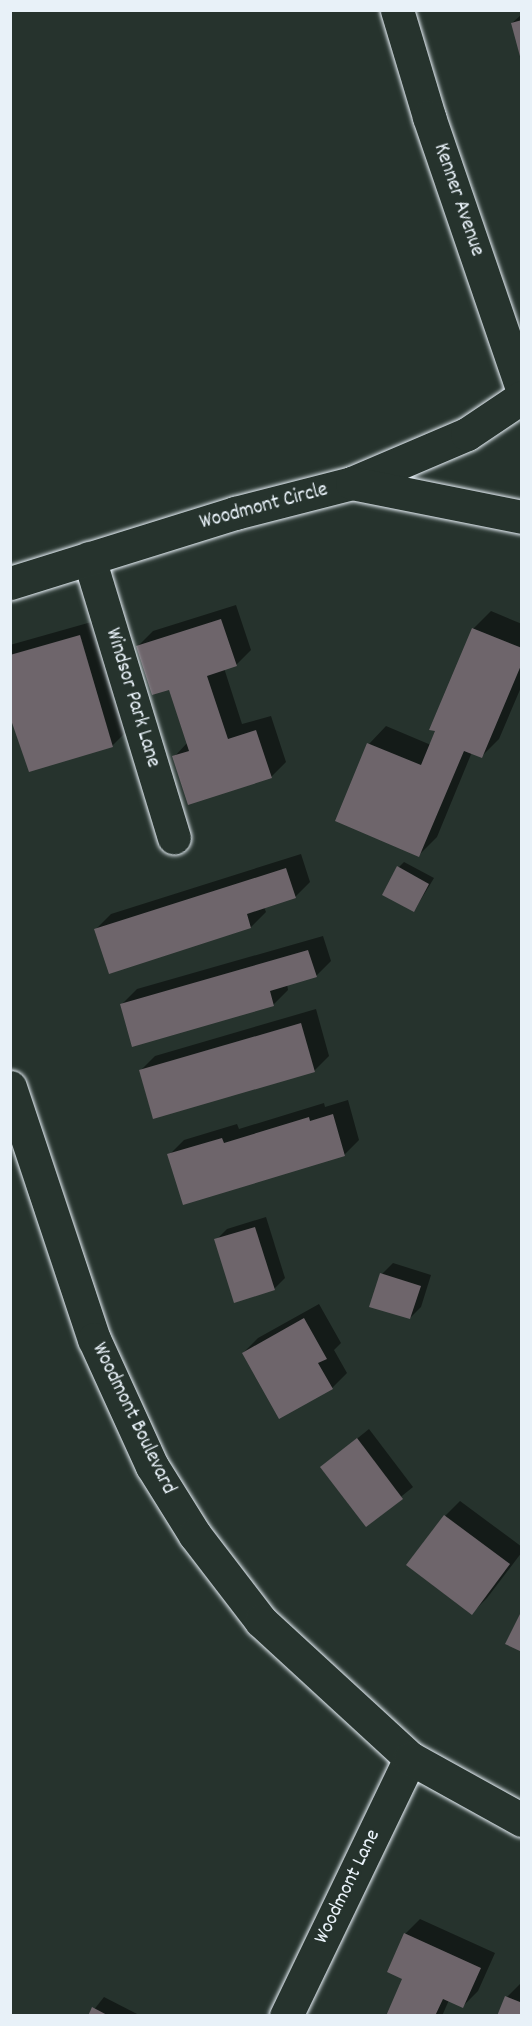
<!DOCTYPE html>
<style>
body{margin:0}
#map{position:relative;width:532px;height:2026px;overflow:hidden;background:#26332d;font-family:Dekko,sans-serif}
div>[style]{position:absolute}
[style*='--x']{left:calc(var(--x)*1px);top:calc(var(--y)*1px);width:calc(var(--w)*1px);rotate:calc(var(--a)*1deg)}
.shadow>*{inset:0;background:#0007}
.building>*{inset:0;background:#6e656b}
.roads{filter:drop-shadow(0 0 2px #e8f1f8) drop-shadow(0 0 2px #e8f1f8)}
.street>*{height:33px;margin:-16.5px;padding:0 16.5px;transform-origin:16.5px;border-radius:16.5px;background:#26332d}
.primary>*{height:33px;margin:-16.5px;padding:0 16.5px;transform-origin:16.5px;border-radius:16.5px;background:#26332d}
span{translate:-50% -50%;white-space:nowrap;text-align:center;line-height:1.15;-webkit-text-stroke:4.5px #26332d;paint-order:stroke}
.street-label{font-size:21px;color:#e8f1f8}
.frame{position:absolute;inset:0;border:12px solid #e8f1f8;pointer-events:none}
</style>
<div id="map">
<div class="shadow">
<i style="clip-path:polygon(522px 14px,522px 56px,512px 23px)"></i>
<i style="clip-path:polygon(236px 605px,251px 650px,236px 665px,224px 668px,242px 724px,271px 716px,286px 762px,271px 777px,174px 757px,188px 742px,170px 688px,138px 646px,153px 631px)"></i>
<i style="clip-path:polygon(491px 611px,522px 624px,522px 685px,499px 739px,482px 756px,472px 752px,437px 837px,419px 855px,369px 744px,386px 726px,431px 745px,473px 629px)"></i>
<i style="clip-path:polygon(95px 621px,127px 731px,112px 746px,10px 708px,10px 645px)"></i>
<i style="clip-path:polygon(301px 854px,310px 882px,295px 897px,264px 907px,266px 912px,251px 927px,96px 929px,111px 914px)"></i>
<i style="clip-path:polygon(404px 862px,434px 878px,414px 911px,399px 867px)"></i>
<i style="clip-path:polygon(323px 936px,331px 961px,316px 976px,287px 984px,288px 990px,273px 1005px,122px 1004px,137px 989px)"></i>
<i style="clip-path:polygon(316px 1009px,329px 1056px,314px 1071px,140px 1071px,155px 1056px)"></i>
<i style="clip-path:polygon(348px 1100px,359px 1140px,344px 1155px,169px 1155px,184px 1140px,237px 1124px,239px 1129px,324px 1103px,325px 1107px)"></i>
<i style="clip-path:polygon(266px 1217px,285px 1278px,274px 1289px,216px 1240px,227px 1229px)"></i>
<i style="clip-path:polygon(393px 1263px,431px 1275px,421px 1307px,410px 1318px,382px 1274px)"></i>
<i style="clip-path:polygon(319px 1304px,341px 1343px,334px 1350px,347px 1373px,332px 1388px,243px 1353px,258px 1338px)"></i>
<i style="clip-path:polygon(369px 1429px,413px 1487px,366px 1525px,322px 1467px)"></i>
<i style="clip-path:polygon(460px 1501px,522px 1547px,522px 1552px,487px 1598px,472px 1613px,445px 1516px)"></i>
<i style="clip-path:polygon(420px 1919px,495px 1953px,478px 1991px,463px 2006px,449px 2000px,442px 2016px,390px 2016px,404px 1978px,405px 1934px)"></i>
<i style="clip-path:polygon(522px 1982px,522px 2016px,507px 1997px)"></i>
<i style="clip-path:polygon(104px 1997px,141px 2016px,89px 2016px)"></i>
</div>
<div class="building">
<i style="clip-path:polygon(522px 20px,522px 59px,521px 60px,511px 23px)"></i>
<i style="clip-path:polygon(221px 619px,237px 666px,207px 676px,228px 739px,256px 730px,272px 778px,188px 805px,172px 756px,189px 751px,169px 690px,152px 695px,136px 646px)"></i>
<i style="clip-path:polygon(472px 628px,522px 648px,522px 663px,482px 758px,464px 751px,419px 857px,335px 821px,367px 743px,421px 765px,435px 731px,429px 730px)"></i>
<i style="clip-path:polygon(80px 635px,113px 747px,29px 772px,10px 717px,10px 655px)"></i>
<i style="clip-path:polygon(397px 866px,429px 884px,414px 912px,382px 895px)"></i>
<i style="clip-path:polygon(286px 868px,296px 898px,247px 914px,251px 928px,109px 974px,94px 929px)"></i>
<i style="clip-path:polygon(308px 950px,317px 977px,270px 991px,274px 1006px,132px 1047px,120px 1004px)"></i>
<i style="clip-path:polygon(301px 1023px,315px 1072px,153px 1119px,139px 1070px)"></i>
<i style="clip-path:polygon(333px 1114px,345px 1156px,183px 1205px,167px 1154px,222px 1138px,224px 1143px,309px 1117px,310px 1121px)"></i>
<i style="clip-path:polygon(255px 1227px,275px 1290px,234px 1303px,214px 1239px)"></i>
<i style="clip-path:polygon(380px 1273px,421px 1286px,410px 1319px,369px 1307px)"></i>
<i style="clip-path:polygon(304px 1318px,327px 1359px,318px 1363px,333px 1389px,279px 1419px,242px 1353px)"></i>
<i style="clip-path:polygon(357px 1438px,403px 1499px,366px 1527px,320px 1467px)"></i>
<i style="clip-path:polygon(444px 1515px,510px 1564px,472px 1615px,406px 1565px)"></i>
<i style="clip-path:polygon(522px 1610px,522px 1652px,505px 1644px)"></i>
<i style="clip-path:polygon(404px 1933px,481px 1968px,463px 2008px,443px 1999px,435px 2016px,386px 2016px,402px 1979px,387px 1972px)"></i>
<i style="clip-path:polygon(505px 1996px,520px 2002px,522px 1998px,522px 2016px,497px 2016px)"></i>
<i style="clip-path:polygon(92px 2007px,109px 2016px,88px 2016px)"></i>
</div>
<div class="roads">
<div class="street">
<i style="--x:397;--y:10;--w:112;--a:73.3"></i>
<i style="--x:429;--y:117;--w:287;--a:71.1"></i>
<i style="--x:352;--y:483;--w:125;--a:-23.1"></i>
<i style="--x:467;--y:434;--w:66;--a:-33.9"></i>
<i style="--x:89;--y:558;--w:292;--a:73.1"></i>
<i style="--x:10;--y:583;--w:236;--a:-17.3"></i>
<i style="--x:235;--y:513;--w:121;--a:-14.4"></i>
<i style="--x:352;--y:483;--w:173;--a:11.3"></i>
<i style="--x:286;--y:2016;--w:286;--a:-64.3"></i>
</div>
<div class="primary">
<i style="--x:10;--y:1087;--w:266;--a:71.6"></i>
<i style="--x:94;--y:1339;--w:140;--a:65.5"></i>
<i style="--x:152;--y:1466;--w:81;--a:58.1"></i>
<i style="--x:195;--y:1535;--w:108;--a:52.5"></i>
<i style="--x:261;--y:1621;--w:202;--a:42.6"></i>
<i style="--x:410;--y:1758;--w:128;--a:29"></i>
</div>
</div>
<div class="street-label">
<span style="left:458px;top:200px;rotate:71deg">Kenner Avenue</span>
<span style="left:264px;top:507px;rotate:-15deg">Woodmont Circle</span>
<span style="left:132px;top:698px;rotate:73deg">Windsor Park Lane</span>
<span style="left:133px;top:1419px;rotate:64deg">Woodmont Boulevard</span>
<span style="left:348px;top:1887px;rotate:-64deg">Woodmont Lane</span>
</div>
<div class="frame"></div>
</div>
